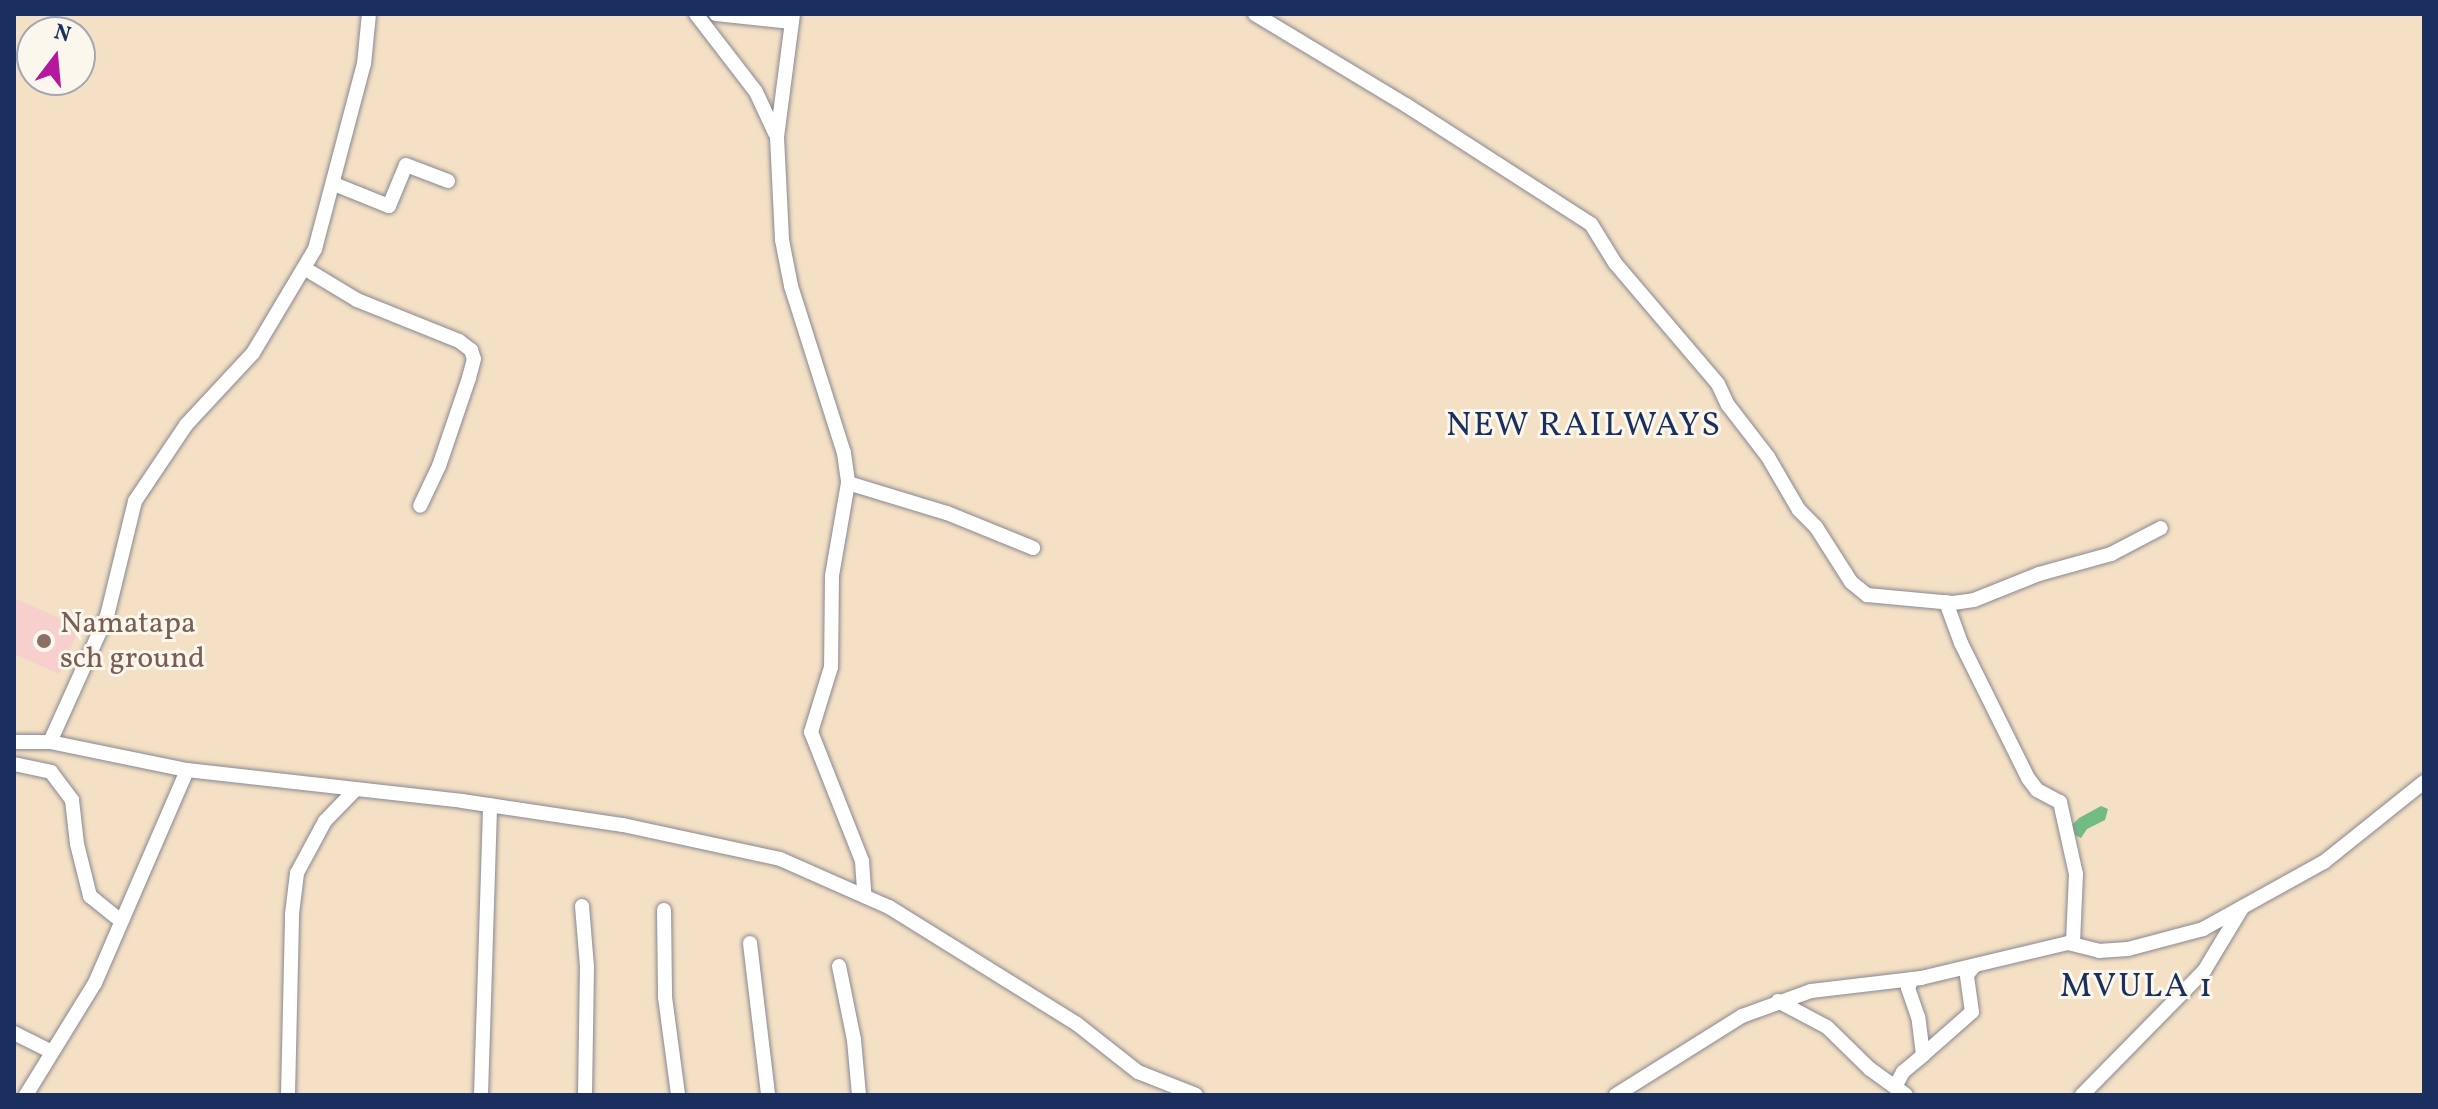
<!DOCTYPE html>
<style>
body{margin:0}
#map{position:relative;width:2438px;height:1109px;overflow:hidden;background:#f4e0c4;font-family:Vollkorn,serif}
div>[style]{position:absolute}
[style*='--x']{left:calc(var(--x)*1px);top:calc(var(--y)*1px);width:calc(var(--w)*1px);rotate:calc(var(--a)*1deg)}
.built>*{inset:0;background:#f7d0cd}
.forest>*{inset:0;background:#72bc84}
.roads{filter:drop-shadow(0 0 2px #888891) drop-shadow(0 0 2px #888891)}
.minor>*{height:14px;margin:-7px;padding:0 7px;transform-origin:7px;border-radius:7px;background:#fff}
.dots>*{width:22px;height:22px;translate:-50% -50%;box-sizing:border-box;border:4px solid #fbf7ec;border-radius:50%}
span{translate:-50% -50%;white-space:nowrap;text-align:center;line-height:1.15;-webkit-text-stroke:6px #fbf7ec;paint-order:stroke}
.education-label{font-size:30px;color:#785e54}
.left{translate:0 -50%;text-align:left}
.quarter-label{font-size:34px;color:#1b2f5e;letter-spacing:2px}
.frame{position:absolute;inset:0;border:16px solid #1b2f5e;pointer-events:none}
.north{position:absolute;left:16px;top:16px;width:80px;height:80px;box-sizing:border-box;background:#fbf7ec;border:2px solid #a1a7b3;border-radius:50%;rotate:16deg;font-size:22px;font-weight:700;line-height:32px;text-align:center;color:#1b2f5e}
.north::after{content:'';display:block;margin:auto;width:28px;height:36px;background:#b5179e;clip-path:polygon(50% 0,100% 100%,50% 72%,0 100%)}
</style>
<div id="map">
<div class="built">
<i style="clip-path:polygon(14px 598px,80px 627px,59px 674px,14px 654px)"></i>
</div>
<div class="forest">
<i style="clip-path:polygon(2101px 806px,2108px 809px,2105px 820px,2087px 829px,2081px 838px,2075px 835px,2069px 828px,2079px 818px)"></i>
</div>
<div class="roads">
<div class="minor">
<i style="--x:696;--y:14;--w:98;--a:52.4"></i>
<i style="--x:756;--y:92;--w:45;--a:65.1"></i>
<i style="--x:716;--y:14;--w:76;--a:6"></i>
<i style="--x:793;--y:14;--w:124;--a:97.4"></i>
<i style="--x:777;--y:137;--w:103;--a:87.2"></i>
<i style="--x:782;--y:240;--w:47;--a:78.9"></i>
<i style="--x:791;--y:286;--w:175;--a:72.4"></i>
<i style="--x:844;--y:453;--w:30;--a:82"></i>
<i style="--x:848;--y:483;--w:94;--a:99.8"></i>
<i style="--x:832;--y:576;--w:91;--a:90.6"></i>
<i style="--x:831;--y:667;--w:68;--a:107.1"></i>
<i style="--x:811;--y:732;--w:139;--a:68.4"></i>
<i style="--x:862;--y:861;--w:32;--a:86"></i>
<i style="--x:1255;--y:14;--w:176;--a:31.1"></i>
<i style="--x:1406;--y:105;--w:220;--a:32.8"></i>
<i style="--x:1591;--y:224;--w:46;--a:58.4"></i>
<i style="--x:1615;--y:263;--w:159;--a:49.6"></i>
<i style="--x:1718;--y:384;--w:23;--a:65"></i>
<i style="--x:1728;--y:405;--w:66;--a:52.4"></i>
<i style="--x:1768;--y:457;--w:61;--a:59.7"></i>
<i style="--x:1799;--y:510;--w:24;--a:45"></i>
<i style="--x:1816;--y:527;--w:65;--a:57.5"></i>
<i style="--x:1851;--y:582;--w:21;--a:39"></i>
<i style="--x:1867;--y:595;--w:86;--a:5.3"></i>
<i style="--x:1953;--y:603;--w:21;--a:-8"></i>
<i style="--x:1974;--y:600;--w:70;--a:-21.8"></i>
<i style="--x:2039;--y:574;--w:75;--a:-15.5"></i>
<i style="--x:2111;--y:554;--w:56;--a:-27.5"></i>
<i style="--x:334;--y:184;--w:59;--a:21.8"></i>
<i style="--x:389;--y:206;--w:44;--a:-67.5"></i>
<i style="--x:406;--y:165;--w:45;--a:20.9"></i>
<i style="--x:304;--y:268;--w:62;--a:31.1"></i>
<i style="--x:357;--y:300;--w:110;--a:21.9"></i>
<i style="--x:459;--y:341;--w:15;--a:37"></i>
<i style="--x:471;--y:350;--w:9;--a:72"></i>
<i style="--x:474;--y:359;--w:20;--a:105"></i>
<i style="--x:469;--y:378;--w:93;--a:108.8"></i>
<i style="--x:439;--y:466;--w:44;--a:115.4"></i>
<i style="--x:848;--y:483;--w:103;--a:16.9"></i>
<i style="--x:947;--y:513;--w:93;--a:22.1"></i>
<i style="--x:1946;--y:602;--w:44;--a:69.9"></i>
<i style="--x:1961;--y:643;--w:151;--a:63.6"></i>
<i style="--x:2028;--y:778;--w:15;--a:53"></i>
<i style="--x:2037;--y:790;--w:26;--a:28"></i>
<i style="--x:2060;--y:802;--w:74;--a:77.5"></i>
<i style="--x:2076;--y:874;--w:69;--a:92.5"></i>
<i style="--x:14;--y:742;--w:36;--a:0"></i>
<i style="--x:50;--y:742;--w:140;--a:11.6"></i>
<i style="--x:187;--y:770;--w:277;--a:6.4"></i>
<i style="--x:462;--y:801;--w:163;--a:8.5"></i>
<i style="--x:623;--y:825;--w:161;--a:12.2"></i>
<i style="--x:780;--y:859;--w:119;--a:23.8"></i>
<i style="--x:889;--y:907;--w:221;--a:31.9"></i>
<i style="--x:1077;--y:1024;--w:78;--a:38.2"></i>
<i style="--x:1138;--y:1072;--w:62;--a:21.6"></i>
<i style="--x:50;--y:742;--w:138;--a:-65.7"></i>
<i style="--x:107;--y:616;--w:118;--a:-76.3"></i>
<i style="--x:135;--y:501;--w:92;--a:-56.1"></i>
<i style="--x:186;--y:425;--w:98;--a:-47.1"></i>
<i style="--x:253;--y:353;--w:121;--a:-59.2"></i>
<i style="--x:315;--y:249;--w:191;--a:-75.2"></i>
<i style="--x:364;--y:64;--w:50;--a:-84.3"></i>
<i style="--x:14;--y:764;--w:38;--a:12"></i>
<i style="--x:51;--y:772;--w:35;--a:53"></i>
<i style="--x:72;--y:800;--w:44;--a:83.5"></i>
<i style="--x:77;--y:844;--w:54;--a:76"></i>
<i style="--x:90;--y:896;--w:40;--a:39"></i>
<i style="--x:582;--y:906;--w:61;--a:85.3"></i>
<i style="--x:587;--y:967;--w:128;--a:90.9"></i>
<i style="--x:664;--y:910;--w:87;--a:89.3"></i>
<i style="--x:665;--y:997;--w:99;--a:82.4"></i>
<i style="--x:750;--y:943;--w:153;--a:83.2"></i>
<i style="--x:839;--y:966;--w:76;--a:78.5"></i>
<i style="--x:854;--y:1040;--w:55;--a:84.8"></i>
<i style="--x:1778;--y:1001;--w:55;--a:28"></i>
<i style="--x:1827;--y:1027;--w:60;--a:44.3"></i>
<i style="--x:1870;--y:1069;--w:44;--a:35.8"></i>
<i style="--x:14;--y:1033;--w:42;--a:26.6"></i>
<i style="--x:1923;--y:1055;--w:65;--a:-41.3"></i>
<i style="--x:1972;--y:1012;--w:37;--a:-98"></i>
<i style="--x:1967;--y:975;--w:11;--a:-52"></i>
<i style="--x:1895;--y:1087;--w:17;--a:-62"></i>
<i style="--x:1903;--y:1072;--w:26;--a:-40"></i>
<i style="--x:1923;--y:1055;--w:38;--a:-97"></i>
<i style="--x:1918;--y:1017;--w:31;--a:-109"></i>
<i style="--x:1908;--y:988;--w:10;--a:-66"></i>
<i style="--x:26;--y:1095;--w:132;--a:-58.4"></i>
<i style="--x:95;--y:983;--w:232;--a:-66.6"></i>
<i style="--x:288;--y:1095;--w:181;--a:-88.7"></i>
<i style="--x:292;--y:914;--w:41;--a:-83"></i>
<i style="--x:297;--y:873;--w:59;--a:-61.7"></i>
<i style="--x:325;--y:821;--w:43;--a:-45.9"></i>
<i style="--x:481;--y:1095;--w:290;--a:-88.2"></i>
<i style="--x:1616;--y:1095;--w:149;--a:-32.1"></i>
<i style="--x:1742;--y:1016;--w:73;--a:-19.9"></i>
<i style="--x:1811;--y:991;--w:111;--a:-6.7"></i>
<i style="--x:1921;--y:978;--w:151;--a:-13.4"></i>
<i style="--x:2068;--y:943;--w:32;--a:14"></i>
<i style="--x:2099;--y:951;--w:29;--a:-4"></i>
<i style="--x:2128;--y:949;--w:78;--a:-14.9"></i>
<i style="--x:2203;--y:929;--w:138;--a:-29"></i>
<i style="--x:2324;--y:862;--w:128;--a:-38.7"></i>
<i style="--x:2082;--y:1095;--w:174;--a:-45.5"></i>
<i style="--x:2204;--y:971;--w:74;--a:-58.9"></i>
</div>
</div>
<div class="dots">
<i style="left:44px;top:641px;background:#8d6e63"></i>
</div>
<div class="education-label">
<span class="left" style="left:60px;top:641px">Namatapa<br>sch ground</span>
</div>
<div class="quarter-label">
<span style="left:1584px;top:427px">NEW RAILWAYS</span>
<span style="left:2137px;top:988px">MVULA 1</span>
</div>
<div class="frame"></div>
<div class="north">N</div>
</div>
